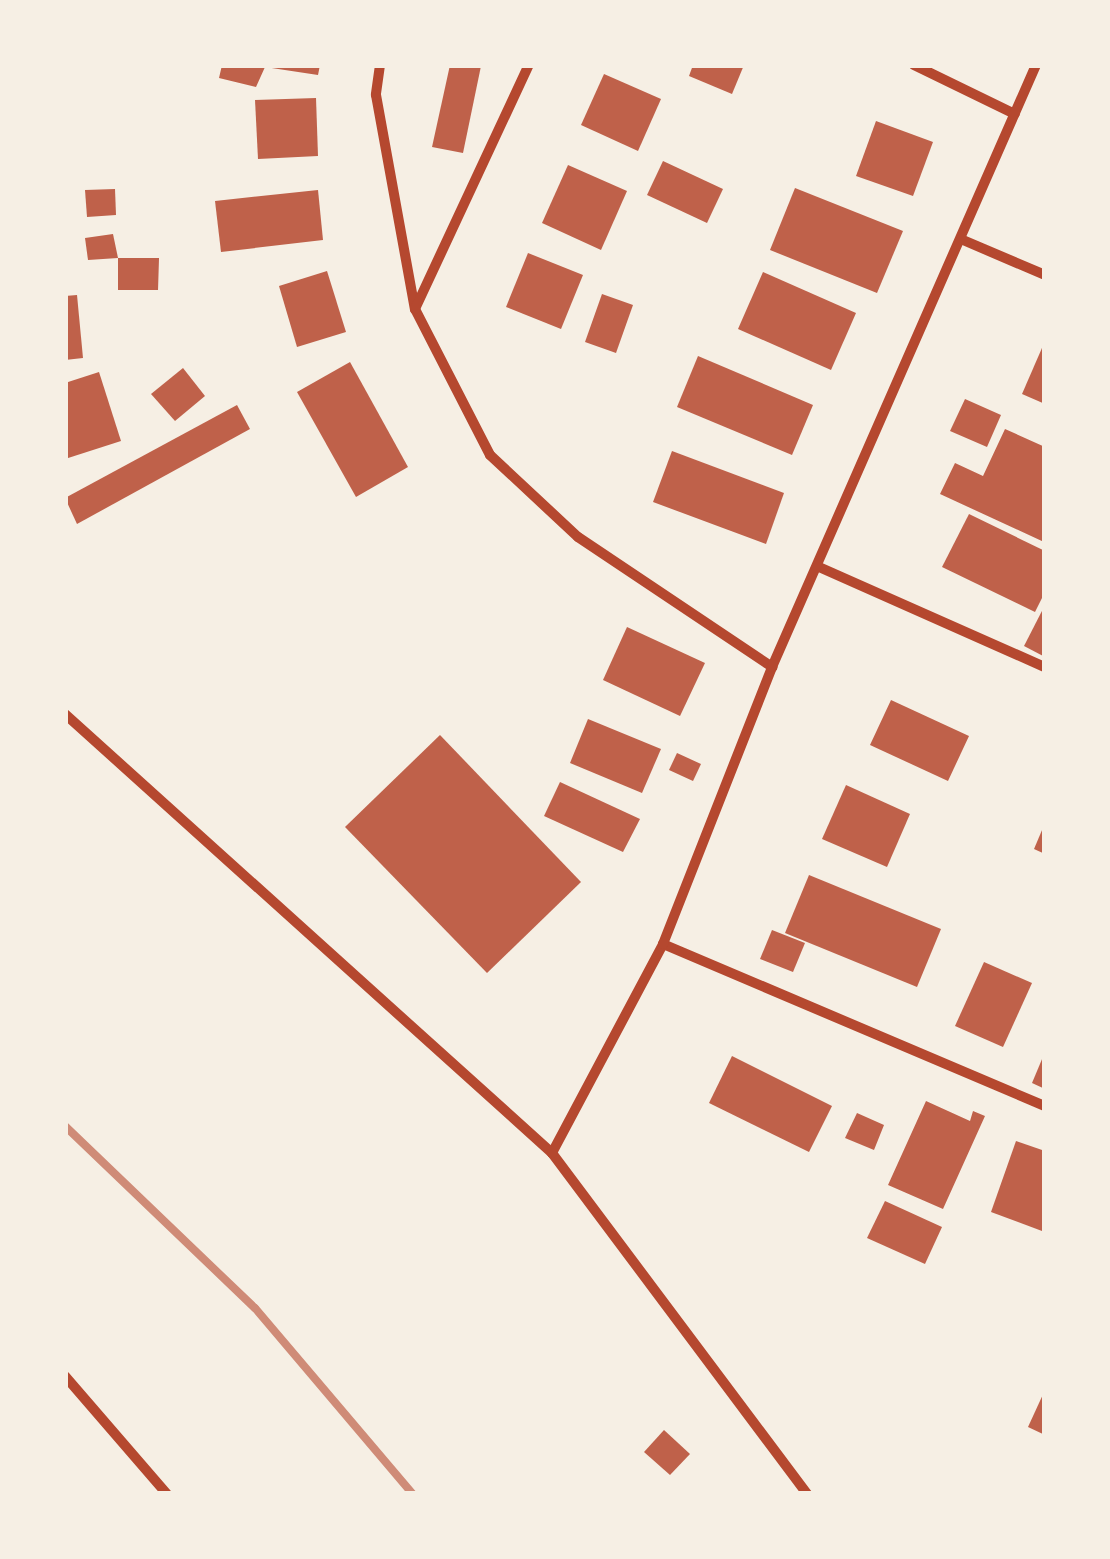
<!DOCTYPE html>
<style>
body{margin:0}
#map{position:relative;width:1110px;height:1559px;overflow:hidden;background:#f6efe4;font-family:"Noto Sans",sans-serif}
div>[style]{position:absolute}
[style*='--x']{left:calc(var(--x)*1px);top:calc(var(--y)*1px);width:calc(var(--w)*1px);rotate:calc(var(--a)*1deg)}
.building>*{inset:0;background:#bf614a}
.minor>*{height:10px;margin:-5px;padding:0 5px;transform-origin:5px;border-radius:5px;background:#b5482f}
.rail>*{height:8px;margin:-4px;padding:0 4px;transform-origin:4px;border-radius:4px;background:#cf8b77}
span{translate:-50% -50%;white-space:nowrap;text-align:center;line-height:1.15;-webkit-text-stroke:8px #f6efe4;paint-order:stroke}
.frame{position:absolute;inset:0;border:68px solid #f6efe4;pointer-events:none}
</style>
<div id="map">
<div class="building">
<i style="clip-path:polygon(222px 65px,320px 65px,318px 75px,265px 67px,256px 87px,219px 78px)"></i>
<i style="clip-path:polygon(450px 65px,481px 66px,463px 153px,432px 147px)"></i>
<i style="clip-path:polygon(693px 65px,744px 65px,732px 94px,689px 76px)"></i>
<i style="clip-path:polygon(604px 74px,661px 99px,638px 151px,581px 125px)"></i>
<i style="clip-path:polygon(316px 98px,318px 156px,258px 159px,255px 100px)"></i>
<i style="clip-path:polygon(876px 121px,933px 142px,913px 196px,856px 176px)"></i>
<i style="clip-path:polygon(663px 161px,723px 189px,707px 223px,647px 195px)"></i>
<i style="clip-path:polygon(568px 165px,627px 191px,601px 250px,542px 223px)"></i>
<i style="clip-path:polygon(795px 188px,903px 231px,877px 293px,770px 250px)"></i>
<i style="clip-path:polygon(115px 189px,116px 215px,87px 217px,85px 190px)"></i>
<i style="clip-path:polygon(318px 190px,323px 240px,221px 252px,215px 201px)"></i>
<i style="clip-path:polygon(113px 234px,118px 258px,88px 260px,85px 238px)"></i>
<i style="clip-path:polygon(528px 253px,583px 275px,561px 329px,506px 307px)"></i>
<i style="clip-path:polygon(118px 258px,159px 258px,158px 290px,118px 290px)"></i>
<i style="clip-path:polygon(327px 271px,346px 332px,297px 347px,279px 286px)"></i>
<i style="clip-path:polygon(763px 272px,856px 313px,831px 370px,738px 329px)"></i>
<i style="clip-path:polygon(602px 294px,633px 305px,616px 353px,585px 342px)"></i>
<i style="clip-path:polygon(77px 295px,83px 358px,65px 360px,65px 296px)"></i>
<i style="clip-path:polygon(1045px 341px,1045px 404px,1022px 394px)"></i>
<i style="clip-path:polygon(698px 356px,813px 405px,792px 455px,677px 407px)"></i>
<i style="clip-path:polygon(350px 362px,408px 467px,356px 497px,297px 392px)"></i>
<i style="clip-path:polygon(183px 368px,205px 396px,175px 421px,151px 394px)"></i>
<i style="clip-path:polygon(99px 372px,121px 441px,65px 459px,65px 383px)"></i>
<i style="clip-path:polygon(965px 399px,1001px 415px,987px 447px,950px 431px)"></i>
<i style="clip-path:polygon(237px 405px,250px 429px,77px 524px,65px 498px)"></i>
<i style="clip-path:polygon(1005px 429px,1045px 447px,1044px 542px,940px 494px,955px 463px,983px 476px)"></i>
<i style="clip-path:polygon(672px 451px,784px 493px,766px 544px,653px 502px)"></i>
<i style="clip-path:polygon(969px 514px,1045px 551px,1045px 592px,1035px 612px,942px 567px)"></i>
<i style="clip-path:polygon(1045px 605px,1045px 657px,1024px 646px)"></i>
<i style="clip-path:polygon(627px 627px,705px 663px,680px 716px,603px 680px)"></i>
<i style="clip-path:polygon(891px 700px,969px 736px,948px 781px,870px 745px)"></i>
<i style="clip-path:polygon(588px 719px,661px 749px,642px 793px,570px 763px)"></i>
<i style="clip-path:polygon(440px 735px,581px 882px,487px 973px,345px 827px)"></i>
<i style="clip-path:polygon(677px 753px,701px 764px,693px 781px,669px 770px)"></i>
<i style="clip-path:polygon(560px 782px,640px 819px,623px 852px,544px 816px)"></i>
<i style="clip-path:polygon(846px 785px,910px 814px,887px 867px,822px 839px)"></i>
<i style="clip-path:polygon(1045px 823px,1045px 854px,1034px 849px)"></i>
<i style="clip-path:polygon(809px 875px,941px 929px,917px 987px,785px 933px)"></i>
<i style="clip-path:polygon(772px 930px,805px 943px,793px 972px,760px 959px)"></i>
<i style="clip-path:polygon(984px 962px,1032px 983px,1003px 1047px,955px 1026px)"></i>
<i style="clip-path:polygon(1045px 1052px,1045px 1089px,1032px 1083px)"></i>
<i style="clip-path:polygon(732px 1056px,832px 1106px,809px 1152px,709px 1103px)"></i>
<i style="clip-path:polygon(926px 1101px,970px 1121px,973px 1111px,985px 1116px,943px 1209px,888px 1185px)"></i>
<i style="clip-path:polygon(857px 1113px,884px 1125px,874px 1150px,845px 1138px)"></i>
<i style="clip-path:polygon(1016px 1141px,1045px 1151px,1042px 1231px,991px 1212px)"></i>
<i style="clip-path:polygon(885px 1201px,942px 1227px,925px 1264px,867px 1238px)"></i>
<i style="clip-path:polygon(1045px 1390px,1045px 1435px,1028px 1427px)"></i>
<i style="clip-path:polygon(664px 1430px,690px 1454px,670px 1475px,644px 1452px)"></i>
</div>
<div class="minor">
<i style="--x:380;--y:65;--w:30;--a:98"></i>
<i style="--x:376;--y:95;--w:218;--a:79.7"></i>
<i style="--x:415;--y:309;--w:164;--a:62.8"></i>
<i style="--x:490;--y:455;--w:120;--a:43"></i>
<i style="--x:578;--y:537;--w:234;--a:33.8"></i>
<i style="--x:914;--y:65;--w:112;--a:25.9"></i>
<i style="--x:963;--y:240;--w:89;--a:23.1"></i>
<i style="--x:415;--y:309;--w:269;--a:-65"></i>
<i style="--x:819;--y:567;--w:247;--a:23.9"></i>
<i style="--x:65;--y:714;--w:656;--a:42.03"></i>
<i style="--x:552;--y:1153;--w:426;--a:53.2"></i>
<i style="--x:663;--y:944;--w:415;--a:23"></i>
<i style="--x:552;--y:1153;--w:237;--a:-62"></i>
<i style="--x:663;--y:944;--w:298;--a:-68.5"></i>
<i style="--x:772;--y:667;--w:657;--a:-66.32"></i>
<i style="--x:65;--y:1376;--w:156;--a:49.2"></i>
</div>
<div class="rail">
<i style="--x:65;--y:1126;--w:263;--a:43.8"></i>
<i style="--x:255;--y:1308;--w:244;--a:49.7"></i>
</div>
<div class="frame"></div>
</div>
